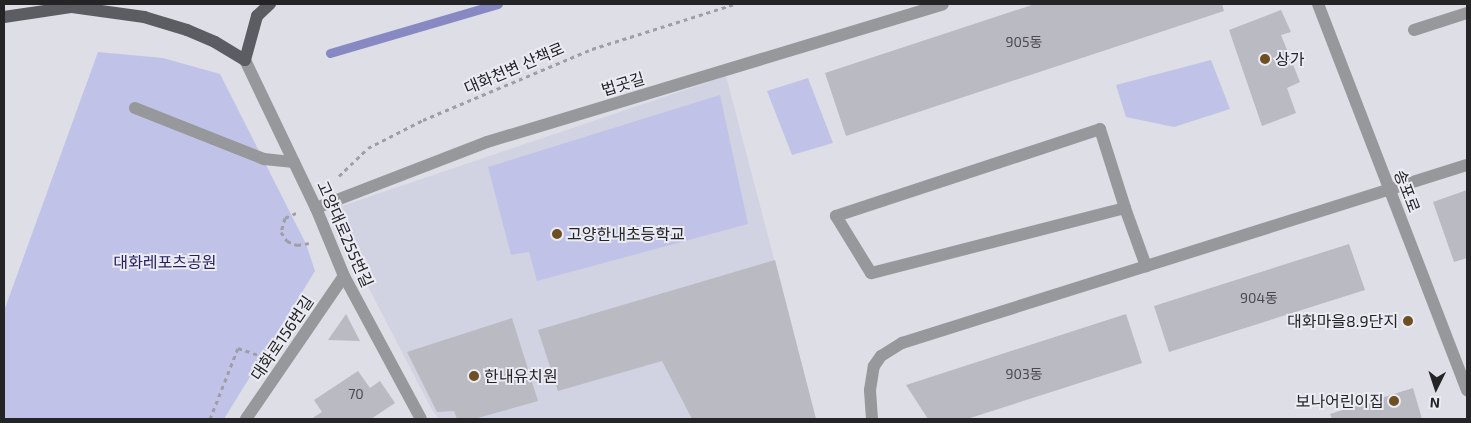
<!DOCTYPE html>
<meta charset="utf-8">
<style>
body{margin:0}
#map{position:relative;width:1471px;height:423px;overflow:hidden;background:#dedee6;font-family:"Exo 2","Noto Sans KR",sans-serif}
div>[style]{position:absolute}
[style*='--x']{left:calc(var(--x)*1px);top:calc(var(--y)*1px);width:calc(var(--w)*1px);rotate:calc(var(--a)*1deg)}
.built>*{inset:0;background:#d2d3e2}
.green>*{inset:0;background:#c0c2e7}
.stream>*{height:9px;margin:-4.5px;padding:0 4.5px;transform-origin:4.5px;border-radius:4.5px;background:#8889c3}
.building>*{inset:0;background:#babac2}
.path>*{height:3px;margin-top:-1.5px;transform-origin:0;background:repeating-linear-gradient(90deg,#9e9ea5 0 4px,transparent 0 8px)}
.minor>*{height:12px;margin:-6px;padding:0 6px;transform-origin:6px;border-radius:6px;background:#97989b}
.major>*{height:12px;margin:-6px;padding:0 6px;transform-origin:6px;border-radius:6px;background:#5c5d63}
.dots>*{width:14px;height:14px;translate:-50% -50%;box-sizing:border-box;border:2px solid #ebebf3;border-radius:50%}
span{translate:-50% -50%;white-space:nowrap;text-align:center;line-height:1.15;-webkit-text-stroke:4px #ebebf3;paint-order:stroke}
.number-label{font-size:14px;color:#4a4a4e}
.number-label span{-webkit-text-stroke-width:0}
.poi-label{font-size:16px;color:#252528}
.left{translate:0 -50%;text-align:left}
.right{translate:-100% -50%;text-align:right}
.street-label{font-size:16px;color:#252528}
.park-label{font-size:16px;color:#292064}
.frame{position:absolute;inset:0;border:5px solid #252528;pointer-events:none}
.north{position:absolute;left:1411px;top:363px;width:50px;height:50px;-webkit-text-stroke:4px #ebebf3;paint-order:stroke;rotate:184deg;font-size:14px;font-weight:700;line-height:20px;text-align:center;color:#252528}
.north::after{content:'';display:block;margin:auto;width:18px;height:22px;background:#252528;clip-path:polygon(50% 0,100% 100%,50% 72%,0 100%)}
</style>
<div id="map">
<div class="built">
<i style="clip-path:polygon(726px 76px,816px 419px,439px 419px,432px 410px,362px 275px,336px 208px)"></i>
</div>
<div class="green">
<i style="clip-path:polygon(98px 52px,163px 58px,220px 74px,306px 244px,315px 271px,224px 419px,4px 419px,4px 311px)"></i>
<i style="clip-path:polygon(1211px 60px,1230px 109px,1174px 127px,1126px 117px,1116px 85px)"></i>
<i style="clip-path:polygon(808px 78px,833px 143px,792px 155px,767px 91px)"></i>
<i style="clip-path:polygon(720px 95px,748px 224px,537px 281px,529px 252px,511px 255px,488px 167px)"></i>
</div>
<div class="stream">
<i style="--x:330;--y:53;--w:175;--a:-16.3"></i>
</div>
<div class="building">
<i style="clip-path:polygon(1035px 4px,1222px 4px,1224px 11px,846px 136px,825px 73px)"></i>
<i style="clip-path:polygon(1281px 10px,1291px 32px,1281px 35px,1300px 82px,1287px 88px,1296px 113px,1262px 126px,1229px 30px)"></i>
<i style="clip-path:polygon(1467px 190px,1467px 258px,1454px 262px,1433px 202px)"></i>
<i style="clip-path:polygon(1349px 244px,1365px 290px,1169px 352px,1154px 306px)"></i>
<i style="clip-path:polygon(775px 260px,816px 419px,692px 419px,662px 361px,558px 391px,538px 330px)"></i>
<i style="clip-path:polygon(346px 314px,360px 341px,328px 340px)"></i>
<i style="clip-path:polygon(1126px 314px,1142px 363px,967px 419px,928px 419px,906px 385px)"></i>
<i style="clip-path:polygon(512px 318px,538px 401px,474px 419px,457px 419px,454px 411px,437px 412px,407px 352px)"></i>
<i style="clip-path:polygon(358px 371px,370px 388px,380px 381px,395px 403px,371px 419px,311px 419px,322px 412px,314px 400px)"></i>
<i style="clip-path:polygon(1413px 388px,1422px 419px,1332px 419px,1330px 414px)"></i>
</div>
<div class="path">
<i style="--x:339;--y:176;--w:40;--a:-44"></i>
<i style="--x:368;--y:148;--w:62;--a:-27"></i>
<i style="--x:423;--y:120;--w:183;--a:-22.8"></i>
<i style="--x:592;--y:49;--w:150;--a:-17.5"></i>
<i style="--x:296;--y:213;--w:12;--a:156"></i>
<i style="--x:285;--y:218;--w:15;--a:106"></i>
<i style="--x:281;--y:232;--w:11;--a:56"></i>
<i style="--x:287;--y:241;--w:11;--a:22"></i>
<i style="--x:297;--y:245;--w:12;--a:-9"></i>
<i style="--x:210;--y:419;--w:76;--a:-68.5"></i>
<i style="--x:238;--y:348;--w:28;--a:19"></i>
</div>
<div class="minor">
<i style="--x:1318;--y:4;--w:414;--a:68.9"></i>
<i style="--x:1414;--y:30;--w:56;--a:-17.8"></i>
<i style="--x:245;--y:60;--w:164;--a:64.4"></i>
<i style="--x:316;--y:208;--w:74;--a:67.6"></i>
<i style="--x:344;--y:276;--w:162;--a:61.7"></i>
<i style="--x:135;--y:108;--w:139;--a:21.6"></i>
<i style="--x:264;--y:159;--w:30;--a:6"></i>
<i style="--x:316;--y:208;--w:183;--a:-21.1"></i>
<i style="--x:487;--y:142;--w:476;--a:-16.8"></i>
<i style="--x:1125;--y:208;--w:262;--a:165.6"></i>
<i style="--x:871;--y:273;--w:67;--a:-121.6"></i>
<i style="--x:836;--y:216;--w:278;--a:-18.2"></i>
<i style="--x:1100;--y:129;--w:83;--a:72.4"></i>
<i style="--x:1125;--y:208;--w:62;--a:70.1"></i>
<i style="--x:246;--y:419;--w:173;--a:-55.6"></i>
<i style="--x:872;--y:419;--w:29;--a:-94"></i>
<i style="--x:870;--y:390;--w:24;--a:-81"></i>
<i style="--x:874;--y:366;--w:12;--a:-55"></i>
<i style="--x:881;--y:356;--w:25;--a:-32"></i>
<i style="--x:902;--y:343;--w:592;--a:-17.49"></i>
</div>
<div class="major">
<i style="--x:4;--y:17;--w:69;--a:-8.4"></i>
<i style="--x:72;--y:7;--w:73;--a:7.9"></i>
<i style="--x:144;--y:17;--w:45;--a:16.8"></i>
<i style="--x:187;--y:30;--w:30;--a:23"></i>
<i style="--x:215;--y:42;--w:35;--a:31"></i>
<i style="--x:245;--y:60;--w:46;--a:-74.7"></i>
<i style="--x:257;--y:16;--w:18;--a:-43"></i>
</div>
<div class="dots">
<i style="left:1265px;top:59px;background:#6e4f24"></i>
<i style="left:557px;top:234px;background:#6e4f24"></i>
<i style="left:1408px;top:321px;background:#6e4f24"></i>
<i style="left:474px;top:376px;background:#6e4f24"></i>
<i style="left:1394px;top:401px;background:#6e4f24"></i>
</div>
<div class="number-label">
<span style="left:1024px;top:42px">905동</span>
<span style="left:1259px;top:298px">904동</span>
<span style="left:1024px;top:374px">903동</span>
<span style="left:356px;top:394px">70</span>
</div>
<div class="poi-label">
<span class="left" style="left:1275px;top:59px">상가</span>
<span class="left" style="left:567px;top:234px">고양한내초등학교</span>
<span class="right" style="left:1398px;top:321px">대화마을8.9단지</span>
<span class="left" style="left:484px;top:376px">한내유치원</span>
<span class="right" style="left:1384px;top:401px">보나어린이집</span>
</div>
<div class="street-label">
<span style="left:514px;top:68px;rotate:-23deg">대화천변 산책로</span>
<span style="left:623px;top:84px;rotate:-17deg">법곳길</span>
<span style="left:1407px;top:191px;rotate:69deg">송포로</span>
<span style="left:345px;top:234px;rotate:66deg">고양대로255번길</span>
<span style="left:282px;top:338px;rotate:-56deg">대화로156번길</span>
</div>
<div class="park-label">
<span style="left:165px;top:262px">대화레포츠공원</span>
</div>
<div class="frame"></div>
<div class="north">N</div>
</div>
